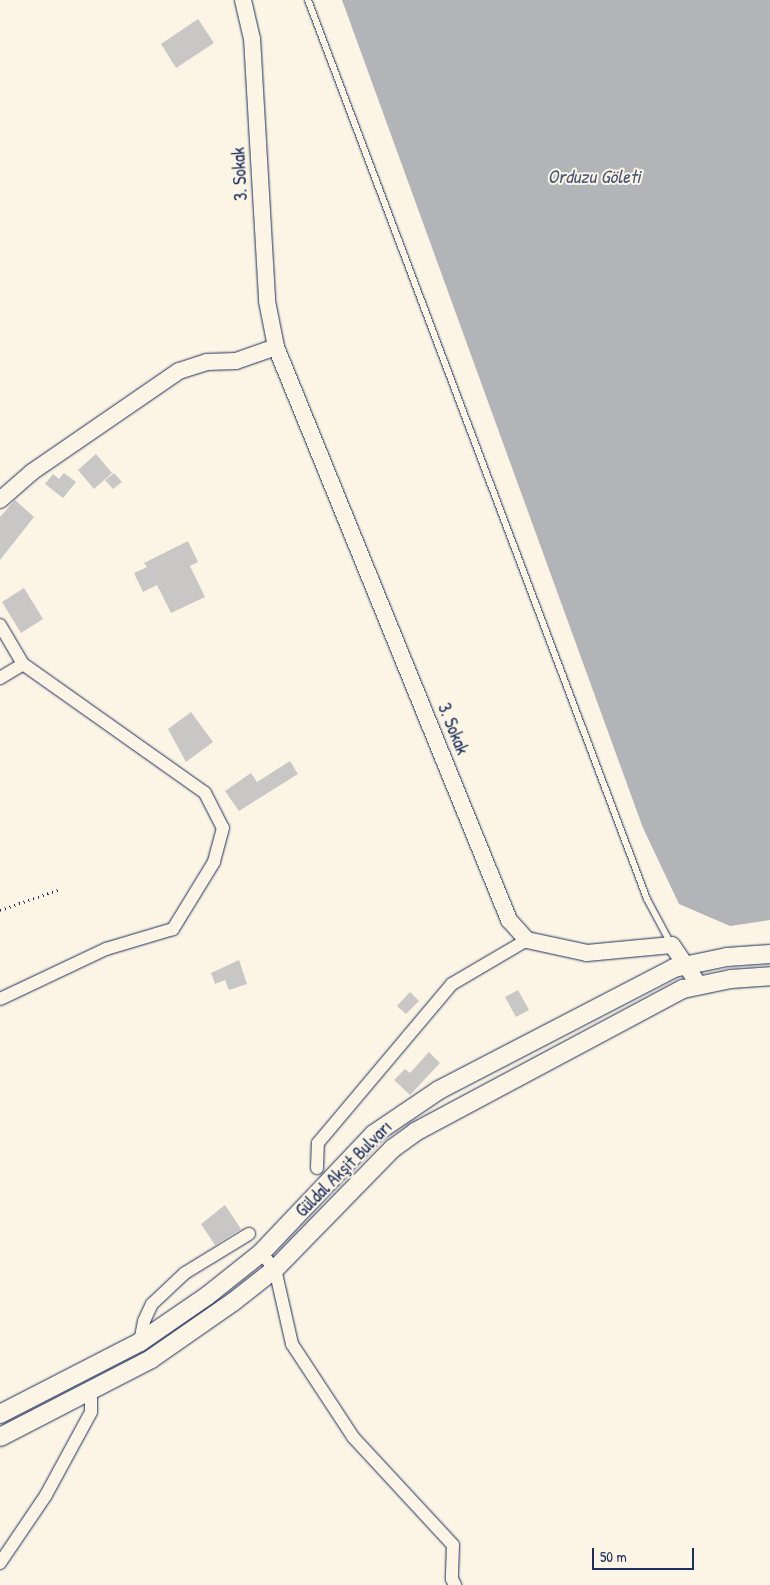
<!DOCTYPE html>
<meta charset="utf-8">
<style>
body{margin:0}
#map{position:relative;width:770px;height:1585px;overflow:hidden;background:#fcf5e5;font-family:"Patrick Hand",sans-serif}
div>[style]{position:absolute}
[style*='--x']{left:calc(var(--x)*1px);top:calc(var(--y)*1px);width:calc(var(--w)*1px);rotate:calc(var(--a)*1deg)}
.water>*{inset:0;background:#b2b4b8}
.building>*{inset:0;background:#c8c7c6}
.path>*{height:2.5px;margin-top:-1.25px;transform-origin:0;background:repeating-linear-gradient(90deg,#1b2f5e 0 1px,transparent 0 5px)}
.roads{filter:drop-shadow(0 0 1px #1b2f5e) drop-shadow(0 0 1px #1b2f5e)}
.service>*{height:6px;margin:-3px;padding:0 3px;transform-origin:3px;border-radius:3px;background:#fcf5e5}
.minor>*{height:12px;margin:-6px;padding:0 6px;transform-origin:6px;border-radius:6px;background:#fcf5e5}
.tertiary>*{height:16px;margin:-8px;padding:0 8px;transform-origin:8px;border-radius:8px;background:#fcf5e5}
.secondary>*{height:18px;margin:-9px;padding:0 9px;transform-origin:9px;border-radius:9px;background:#fcf5e5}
span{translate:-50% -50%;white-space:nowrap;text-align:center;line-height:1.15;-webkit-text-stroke:4px #fcf5e5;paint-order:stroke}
.street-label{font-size:18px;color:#1b2f5e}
.water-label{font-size:19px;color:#485779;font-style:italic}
.scale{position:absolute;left:592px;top:1548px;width:102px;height:22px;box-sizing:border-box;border:2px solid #1b2f5e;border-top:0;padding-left:6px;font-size:15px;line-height:18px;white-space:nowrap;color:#1b2f5e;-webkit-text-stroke:4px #fcf5e5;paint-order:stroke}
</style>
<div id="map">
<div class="water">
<i style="clip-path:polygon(342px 0,770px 0,770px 920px,730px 926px,679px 904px,643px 828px)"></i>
</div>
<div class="building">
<i style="clip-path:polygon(198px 19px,214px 43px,176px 68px,161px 44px)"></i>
<i style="clip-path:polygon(96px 454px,112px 473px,94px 489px,78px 470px)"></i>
<i style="clip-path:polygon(64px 473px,76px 482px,63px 498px,45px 484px,53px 474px,59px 479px)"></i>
<i style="clip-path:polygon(114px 473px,122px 482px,113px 489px,105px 480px)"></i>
<i style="clip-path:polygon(15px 500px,34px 517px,0 560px,0 517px)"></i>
<i style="clip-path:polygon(188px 541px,198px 562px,190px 566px,205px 597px,171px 613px,157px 585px,143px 592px,134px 573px,147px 567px,144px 563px)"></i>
<i style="clip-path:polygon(24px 588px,43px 619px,21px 633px,2px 602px)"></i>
<i style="clip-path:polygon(191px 712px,213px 742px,186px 762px,168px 729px)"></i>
<i style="clip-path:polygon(290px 761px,298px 774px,239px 811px,225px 791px,251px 773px,257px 782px)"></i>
<i style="clip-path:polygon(239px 960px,247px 984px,229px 990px,225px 980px,215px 984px,211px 973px)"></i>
<i style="clip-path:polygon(518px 990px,529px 1010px,516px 1017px,505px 997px)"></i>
<i style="clip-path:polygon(410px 992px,419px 1001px,406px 1014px,397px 1006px)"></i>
<i style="clip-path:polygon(429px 1052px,440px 1063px,410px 1095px,394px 1080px,405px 1069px,410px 1073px)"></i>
<i style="clip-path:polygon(225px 1205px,241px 1229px,215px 1245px,201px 1224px)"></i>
</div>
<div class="path">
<i style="--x:0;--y:910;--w:64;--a:-19.3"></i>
</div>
<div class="roads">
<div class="service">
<i style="--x:308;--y:0;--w:961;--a:69.34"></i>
<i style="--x:647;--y:899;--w:51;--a:61.9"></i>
</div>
<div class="minor">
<i style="--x:0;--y:625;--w:45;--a:59.5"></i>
<i style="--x:23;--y:664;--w:223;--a:35.3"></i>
<i style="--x:205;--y:793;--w:39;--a:63"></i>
<i style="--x:223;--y:828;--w:35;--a:105"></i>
<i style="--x:214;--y:862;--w:79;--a:121.5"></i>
<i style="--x:173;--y:929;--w:70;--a:163.4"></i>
<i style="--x:106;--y:949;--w:117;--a:154.7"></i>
<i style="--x:0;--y:678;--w:27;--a:-31"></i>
<i style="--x:317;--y:1168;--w:25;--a:-88"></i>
<i style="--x:318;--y:1143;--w:208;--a:-49.9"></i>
<i style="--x:452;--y:984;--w:87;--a:-30.4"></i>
<i style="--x:261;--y:1253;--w:21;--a:49"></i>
<i style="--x:275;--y:1269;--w:77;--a:77.2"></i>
<i style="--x:292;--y:1344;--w:111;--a:56.7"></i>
<i style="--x:353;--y:1437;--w:147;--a:47.2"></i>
<i style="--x:453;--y:1545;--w:34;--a:92"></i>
<i style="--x:452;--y:1579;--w:7;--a:63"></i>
<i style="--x:140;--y:1342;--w:21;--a:-79"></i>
<i style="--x:144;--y:1321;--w:19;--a:-65"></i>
<i style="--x:152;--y:1304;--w:45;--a:-43.2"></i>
<i style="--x:185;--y:1273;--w:75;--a:-31.4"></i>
<i style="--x:0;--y:1563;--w:82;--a:-55.9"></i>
<i style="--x:46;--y:1495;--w:94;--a:-61.5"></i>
<i style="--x:91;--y:1412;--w:20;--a:-90"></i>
</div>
<div class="tertiary">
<i style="--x:243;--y:0;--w:39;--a:77"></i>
<i style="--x:252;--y:38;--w:263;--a:86.7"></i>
<i style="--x:267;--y:301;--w:47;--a:78.9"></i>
<i style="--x:276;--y:347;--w:619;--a:67.87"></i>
<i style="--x:509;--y:920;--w:27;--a:48"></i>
<i style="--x:527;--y:940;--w:61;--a:12.2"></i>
<i style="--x:587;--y:953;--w:85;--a:-5.4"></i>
<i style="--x:672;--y:945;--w:48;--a:56"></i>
<i style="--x:0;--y:500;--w:43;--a:-41.2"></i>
<i style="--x:32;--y:472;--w:178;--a:-34.5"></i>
<i style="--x:179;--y:371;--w:29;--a:-18"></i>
<i style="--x:207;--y:362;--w:29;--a:-2"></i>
<i style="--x:236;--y:361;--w:42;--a:-19.3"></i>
</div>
<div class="secondary">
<i style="--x:0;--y:1414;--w:157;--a:-27.2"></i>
<i style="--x:140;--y:1342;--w:81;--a:-34.5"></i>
<i style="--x:207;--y:1296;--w:69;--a:-38.5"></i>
<i style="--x:261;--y:1253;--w:164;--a:-46.5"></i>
<i style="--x:374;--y:1134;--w:78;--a:-34.1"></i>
<i style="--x:439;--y:1090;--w:265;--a:-27.4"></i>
<i style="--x:674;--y:968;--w:54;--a:-11.7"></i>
<i style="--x:727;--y:957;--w:43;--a:-4"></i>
<i style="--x:0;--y:1437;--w:170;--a:-27.3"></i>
<i style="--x:151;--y:1359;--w:100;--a:-34.8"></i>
<i style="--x:233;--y:1302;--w:53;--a:-38.2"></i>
<i style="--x:275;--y:1269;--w:168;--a:-45.7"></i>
<i style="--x:392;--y:1149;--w:29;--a:-36"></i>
<i style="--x:415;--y:1132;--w:304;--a:-28.1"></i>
<i style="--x:683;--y:989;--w:49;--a:-11.8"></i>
<i style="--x:731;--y:979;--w:39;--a:-4"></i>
</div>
</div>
<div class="street-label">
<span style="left:240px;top:174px;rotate:-93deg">3. Sokak</span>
<span style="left:453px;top:729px;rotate:68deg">3. Sokak</span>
<span style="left:344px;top:1169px;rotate:-45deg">Güldal Akşit Bulvarı</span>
</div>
<div class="water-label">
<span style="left:594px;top:177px">Orduzu Göleti</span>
</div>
<div class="scale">50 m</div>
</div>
